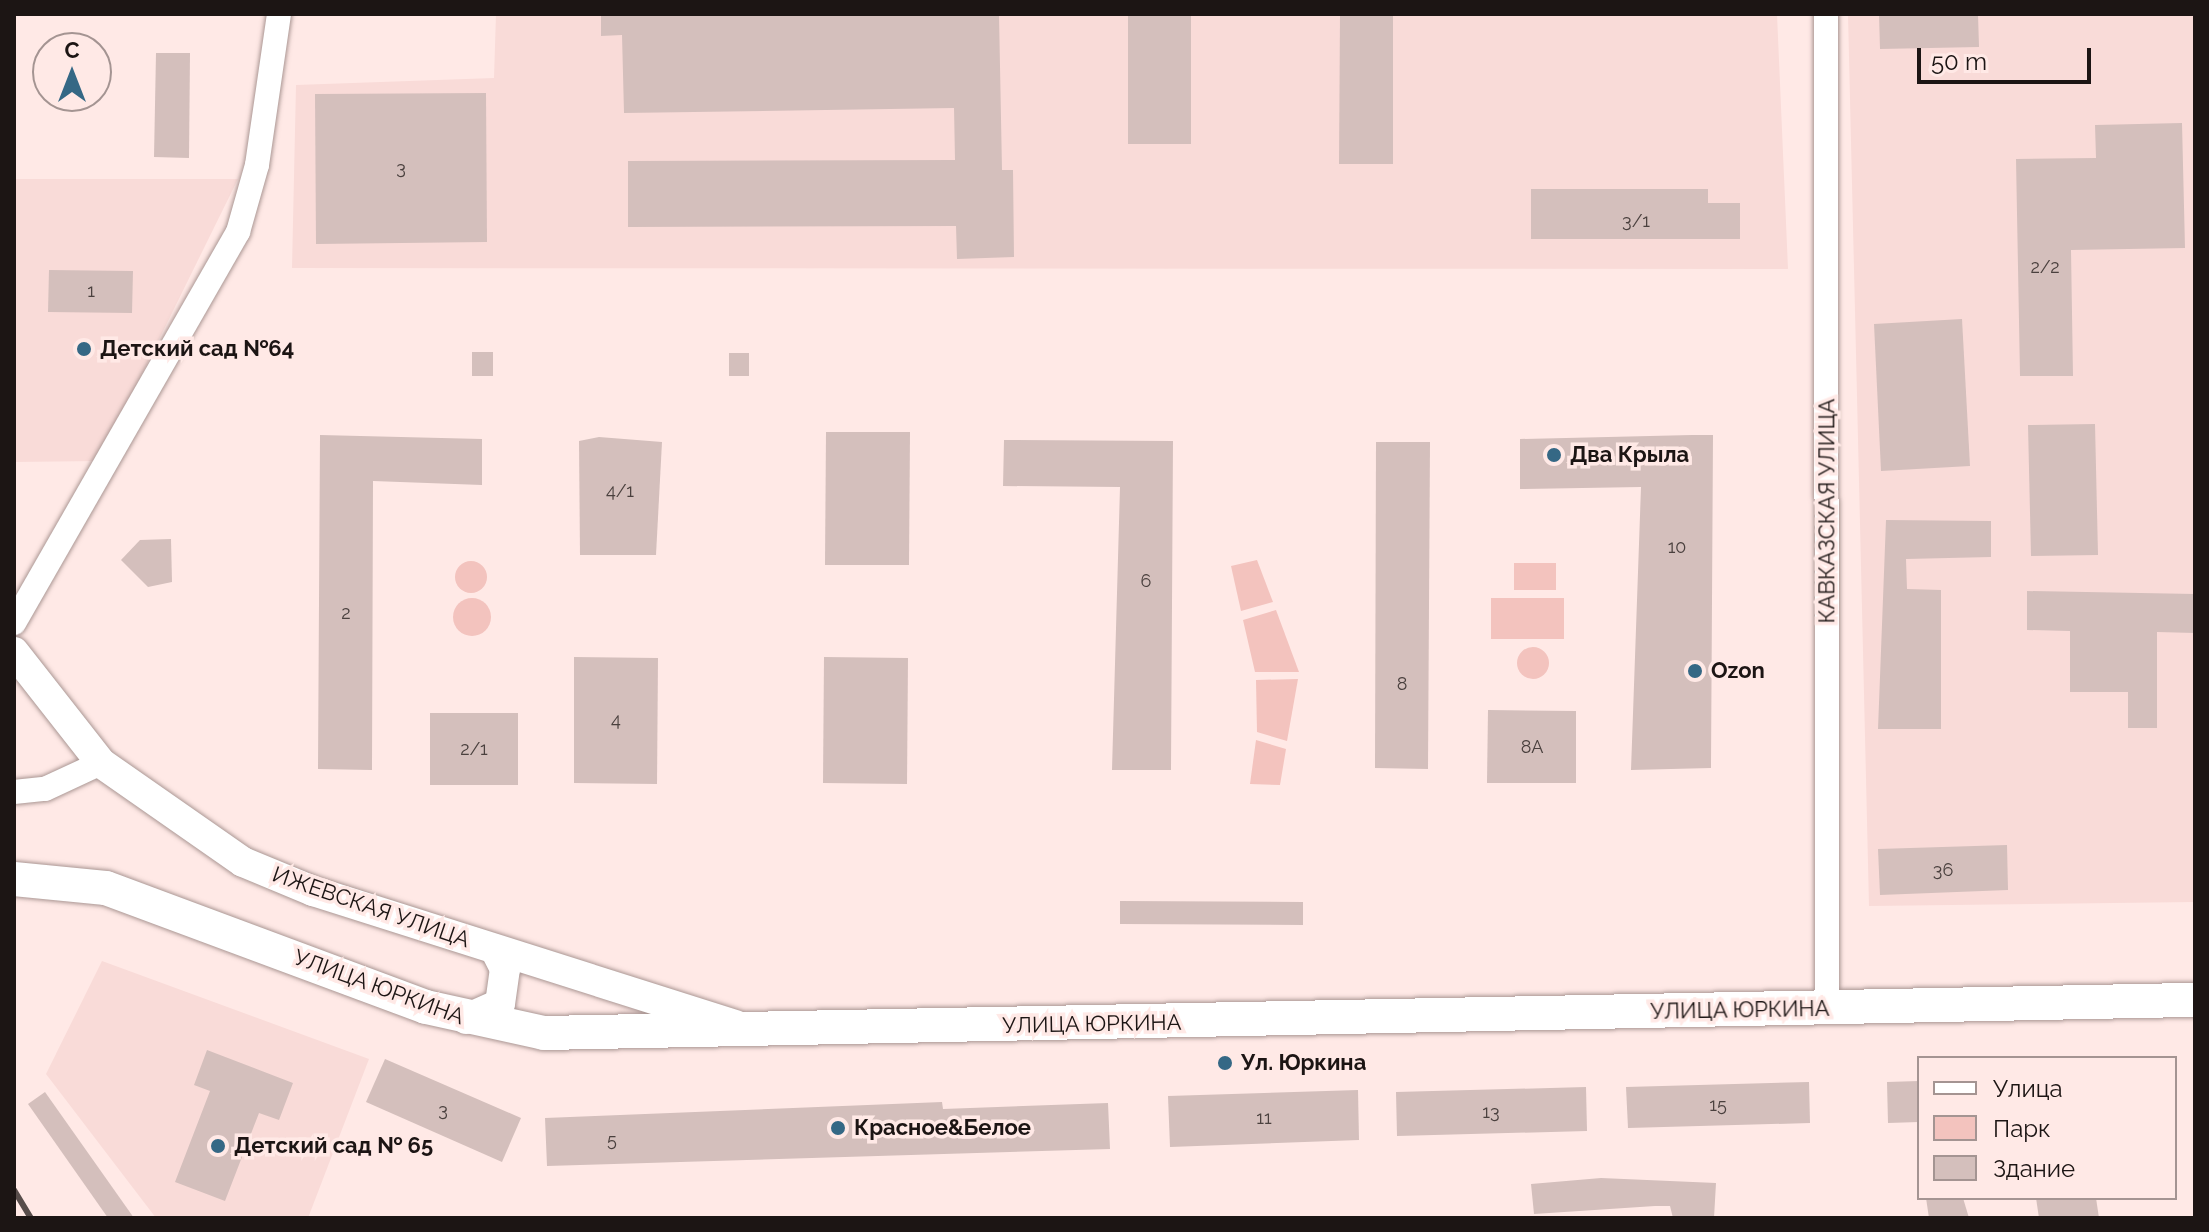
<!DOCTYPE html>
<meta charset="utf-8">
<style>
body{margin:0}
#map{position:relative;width:2209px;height:1232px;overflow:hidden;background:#ffe9e6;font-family:Raleway,sans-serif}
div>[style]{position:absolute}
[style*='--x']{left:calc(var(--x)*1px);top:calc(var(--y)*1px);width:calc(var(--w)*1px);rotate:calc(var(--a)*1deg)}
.built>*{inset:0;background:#f9dbd8}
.green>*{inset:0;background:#f3c3be}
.round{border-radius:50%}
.building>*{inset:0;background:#d4bfbc}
.roads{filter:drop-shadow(0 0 2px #ab9794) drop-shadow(0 0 2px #ab9794)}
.minor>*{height:24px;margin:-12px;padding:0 12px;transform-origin:12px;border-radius:12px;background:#fff}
.tertiary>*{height:30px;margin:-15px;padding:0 15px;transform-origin:15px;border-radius:15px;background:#fff}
.secondary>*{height:34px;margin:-17px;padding:0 17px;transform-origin:17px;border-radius:17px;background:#fff}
.rail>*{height:6px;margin:-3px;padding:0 3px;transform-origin:3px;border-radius:3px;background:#584d4b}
.dots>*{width:22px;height:22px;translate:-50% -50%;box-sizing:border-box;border:4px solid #ffe9e6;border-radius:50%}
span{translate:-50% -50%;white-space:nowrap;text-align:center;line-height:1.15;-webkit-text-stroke:7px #ffe9e6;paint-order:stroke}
.number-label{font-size:18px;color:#4a403e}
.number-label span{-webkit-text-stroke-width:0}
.poi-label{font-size:22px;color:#1c1514;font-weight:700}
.left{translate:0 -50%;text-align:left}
.street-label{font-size:22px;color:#1c1514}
.frame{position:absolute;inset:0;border:16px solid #1c1514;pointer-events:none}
.legend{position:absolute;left:1917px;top:1056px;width:260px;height:144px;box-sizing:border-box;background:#ffe9e6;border:2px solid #a49492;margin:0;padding:10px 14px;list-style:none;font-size:24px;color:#1c1514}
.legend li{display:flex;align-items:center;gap:16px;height:40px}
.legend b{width:40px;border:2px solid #a49492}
.north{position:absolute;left:32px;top:32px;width:80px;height:80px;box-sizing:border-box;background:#ffe9e6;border:2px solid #a49492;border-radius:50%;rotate:0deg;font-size:22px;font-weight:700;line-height:32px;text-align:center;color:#1c1514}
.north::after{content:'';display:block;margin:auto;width:28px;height:36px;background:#356885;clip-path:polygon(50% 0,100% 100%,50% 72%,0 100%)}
.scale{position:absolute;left:1917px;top:48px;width:174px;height:36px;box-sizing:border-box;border:4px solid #1c1514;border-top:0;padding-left:10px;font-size:24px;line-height:28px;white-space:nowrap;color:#1c1514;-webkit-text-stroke:6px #ffe9e6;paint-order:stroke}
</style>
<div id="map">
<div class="built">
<i style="clip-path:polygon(496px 14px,1777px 14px,1788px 269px,292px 268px,296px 85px,494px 78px)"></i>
<i style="clip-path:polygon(1848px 14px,2195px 14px,2195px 902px,1869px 906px)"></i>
<i style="clip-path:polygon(14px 179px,238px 179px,99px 461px,14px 462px)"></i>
<i style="clip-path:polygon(102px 961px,369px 1059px,308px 1218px,156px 1218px,46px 1074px)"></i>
</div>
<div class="green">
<i style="clip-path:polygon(1257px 560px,1273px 602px,1241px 611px,1231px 566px)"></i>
<i class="round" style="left:455px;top:561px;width:32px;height:32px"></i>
<i style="clip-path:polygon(1514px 563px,1556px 563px,1556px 590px,1514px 590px)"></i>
<i style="clip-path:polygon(1491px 598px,1564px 598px,1564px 639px,1491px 639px)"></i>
<i class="round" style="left:453px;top:598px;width:38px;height:38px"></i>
<i style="clip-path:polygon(1276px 610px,1299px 672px,1255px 672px,1243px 620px)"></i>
<i class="round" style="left:1517px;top:647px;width:32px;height:32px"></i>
<i style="clip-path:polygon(1298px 679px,1287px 741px,1257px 732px,1256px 680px)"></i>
<i style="clip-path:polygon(1256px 740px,1286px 749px,1280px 785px,1250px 784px)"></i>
</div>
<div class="building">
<i style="clip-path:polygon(601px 14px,999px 14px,1002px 170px,1013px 170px,1014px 257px,957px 259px,956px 226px,628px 227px,628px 161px,955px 160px,954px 108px,624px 113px,622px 35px,601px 36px)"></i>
<i style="clip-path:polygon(1128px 14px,1191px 14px,1191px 144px,1128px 144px)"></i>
<i style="clip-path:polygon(1340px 14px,1393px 14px,1393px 164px,1339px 164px)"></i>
<i style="clip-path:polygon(1879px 14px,1978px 14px,1979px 47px,1880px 49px)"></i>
<i style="clip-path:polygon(156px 53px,190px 53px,189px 158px,154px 157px)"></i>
<i style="clip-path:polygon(486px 93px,487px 242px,316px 244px,315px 94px)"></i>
<i style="clip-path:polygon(2182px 123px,2185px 248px,2071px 250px,2073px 376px,2020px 376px,2016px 159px,2096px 158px,2095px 125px)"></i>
<i style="clip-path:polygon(1531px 189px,1708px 189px,1708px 203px,1740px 203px,1740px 239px,1531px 239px)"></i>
<i style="clip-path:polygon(49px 270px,133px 271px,132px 313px,48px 312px)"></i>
<i style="clip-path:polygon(1962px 319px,1970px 466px,1881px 471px,1874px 324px)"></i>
<i style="clip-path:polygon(472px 352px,493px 352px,493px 376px,472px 376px)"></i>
<i style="clip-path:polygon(729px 353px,749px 353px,749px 376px,729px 376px)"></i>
<i style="clip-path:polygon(2095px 424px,2098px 555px,2031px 556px,2028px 425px)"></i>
<i style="clip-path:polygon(826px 432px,910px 432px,909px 565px,825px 565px)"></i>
<i style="clip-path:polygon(320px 435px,482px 439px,482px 485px,373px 481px,372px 770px,318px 769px)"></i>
<i style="clip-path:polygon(1692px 435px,1713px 435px,1711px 768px,1631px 770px,1641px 487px,1520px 489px,1520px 439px)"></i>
<i style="clip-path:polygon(599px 437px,662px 442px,656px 555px,580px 555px,579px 441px)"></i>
<i style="clip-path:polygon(1004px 440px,1173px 441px,1171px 770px,1112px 770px,1120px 487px,1003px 486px)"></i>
<i style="clip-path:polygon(1376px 442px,1430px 442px,1428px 769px,1375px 768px)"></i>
<i style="clip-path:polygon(1886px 520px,1991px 521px,1991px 557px,1906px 559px,1907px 589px,1941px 590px,1941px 729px,1878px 729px)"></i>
<i style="clip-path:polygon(171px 539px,172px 582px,148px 587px,121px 560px,140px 540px)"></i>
<i style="clip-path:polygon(2027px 591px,2195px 594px,2195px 633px,2157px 632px,2157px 728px,2128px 728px,2128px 692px,2070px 692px,2070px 631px,2027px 630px)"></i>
<i style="clip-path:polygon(574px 657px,658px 658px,657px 784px,574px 783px)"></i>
<i style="clip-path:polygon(824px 657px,908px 658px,907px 784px,823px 783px)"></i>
<i style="clip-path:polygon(1488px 710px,1576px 711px,1576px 783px,1487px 783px)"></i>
<i style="clip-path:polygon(430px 713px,518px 713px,518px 785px,430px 785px)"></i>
<i style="clip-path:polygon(2007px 845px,2008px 890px,1880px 895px,1878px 849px)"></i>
<i style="clip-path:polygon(1120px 901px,1303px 902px,1303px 925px,1120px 924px)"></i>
<i style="clip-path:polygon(207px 1050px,293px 1083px,279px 1120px,259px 1113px,225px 1201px,175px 1182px,210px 1091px,194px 1085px)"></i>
<i style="clip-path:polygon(385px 1059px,521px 1118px,502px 1162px,366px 1102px)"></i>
<i style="clip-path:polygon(1919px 1081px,1919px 1122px,1888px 1123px,1887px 1082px)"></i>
<i style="clip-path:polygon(1809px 1082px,1810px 1123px,1628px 1128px,1626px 1087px)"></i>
<i style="clip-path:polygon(1586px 1087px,1587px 1131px,1397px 1136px,1396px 1092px)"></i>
<i style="clip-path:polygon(1358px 1090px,1359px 1140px,1170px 1147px,1168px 1096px)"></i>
<i style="clip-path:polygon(45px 1092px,134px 1218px,108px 1218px,28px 1104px)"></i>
<i style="clip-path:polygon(942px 1102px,943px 1109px,1108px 1103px,1110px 1149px,547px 1166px,545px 1118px)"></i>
<i style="clip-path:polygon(1601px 1178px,1716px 1183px,1714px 1218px,1673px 1218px,1670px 1206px,1655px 1206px,1534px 1214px,1531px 1184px)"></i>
<i style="clip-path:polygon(1926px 1198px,1963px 1198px,1969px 1218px,1929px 1218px)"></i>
<i style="clip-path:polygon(2036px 1198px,2096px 1198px,2099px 1218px,2039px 1218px)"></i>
</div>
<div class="roads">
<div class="minor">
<i style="--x:1826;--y:14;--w:993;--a:89.94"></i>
<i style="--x:14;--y:623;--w:451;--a:-60.2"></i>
<i style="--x:238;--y:232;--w:70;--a:-74.2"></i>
<i style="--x:257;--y:165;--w:153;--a:-81.7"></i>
<i style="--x:14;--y:792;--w:31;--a:-6"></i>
<i style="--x:45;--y:789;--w:62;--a:-24.9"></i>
</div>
<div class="tertiary">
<i style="--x:14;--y:652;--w:141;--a:51.9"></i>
<i style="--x:101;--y:763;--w:173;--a:34.9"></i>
<i style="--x:243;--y:862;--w:76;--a:22.5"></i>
<i style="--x:313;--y:891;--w:444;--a:17.6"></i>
<i style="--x:466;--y:1019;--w:37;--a:-24"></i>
<i style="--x:500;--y:1004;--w:35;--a:-82"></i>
<i style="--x:505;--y:969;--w:22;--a:-117"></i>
</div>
<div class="secondary">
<i style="--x:14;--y:879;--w:92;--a:5.6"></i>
<i style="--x:106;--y:888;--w:341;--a:20.4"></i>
<i style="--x:426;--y:1007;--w:121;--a:12.4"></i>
<i style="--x:544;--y:1033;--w:1651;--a:-1.15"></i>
</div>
</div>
<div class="rail">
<i style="--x:14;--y:1190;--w:33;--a:59"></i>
</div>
<div class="dots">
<i style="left:84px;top:349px;background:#356885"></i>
<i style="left:1554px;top:455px;background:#356885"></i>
<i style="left:1695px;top:671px;background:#356885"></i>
<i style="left:1225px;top:1063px;background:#356885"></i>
<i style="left:838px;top:1128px;background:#356885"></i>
<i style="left:218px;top:1146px;background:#356885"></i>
</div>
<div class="number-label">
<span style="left:401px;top:168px">3</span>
<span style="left:1636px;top:221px">3/1</span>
<span style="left:2045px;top:267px">2/2</span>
<span style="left:91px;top:291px">1</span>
<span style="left:620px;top:491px">4/1</span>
<span style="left:1677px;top:547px">10</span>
<span style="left:1146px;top:581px">6</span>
<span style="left:346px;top:613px">2</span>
<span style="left:1402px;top:684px">8</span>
<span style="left:616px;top:720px">4</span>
<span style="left:1532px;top:747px">8А</span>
<span style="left:474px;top:749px">2/1</span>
<span style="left:1943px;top:870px">36</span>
<span style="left:1718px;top:1105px">15</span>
<span style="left:443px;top:1110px">3</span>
<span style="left:1491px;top:1112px">13</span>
<span style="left:1264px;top:1118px">11</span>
<span style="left:612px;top:1140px">5</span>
</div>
<div class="poi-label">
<span class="left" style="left:100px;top:349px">Детский сад №64</span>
<span class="left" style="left:1570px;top:455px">Два Крыла</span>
<span class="left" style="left:1711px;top:671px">Ozon</span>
<span class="left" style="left:1241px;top:1063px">Ул. Юркина</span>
<span class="left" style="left:854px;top:1128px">Красное&amp;Белое</span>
<span class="left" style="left:234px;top:1146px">Детский сад № 65</span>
</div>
<div class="street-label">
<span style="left:1827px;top:511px;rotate:-90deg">КАВКАЗСКАЯ УЛИЦА</span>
<span style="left:371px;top:907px;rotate:19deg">ИЖЕВСКАЯ УЛИЦА</span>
<span style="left:379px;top:987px;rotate:20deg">УЛИЦА ЮРКИНА</span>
<span style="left:1740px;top:1010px;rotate:-1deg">УЛИЦА ЮРКИНА</span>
<span style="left:1092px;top:1024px;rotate:-1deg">УЛИЦА ЮРКИНА</span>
</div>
<div class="frame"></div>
<ul class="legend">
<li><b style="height:10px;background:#fff"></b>Улица</li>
<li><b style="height:22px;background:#f3c3be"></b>Парк</li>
<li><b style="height:22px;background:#d4bfbc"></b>Здание</li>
</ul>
<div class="north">С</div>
<div class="scale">50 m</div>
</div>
